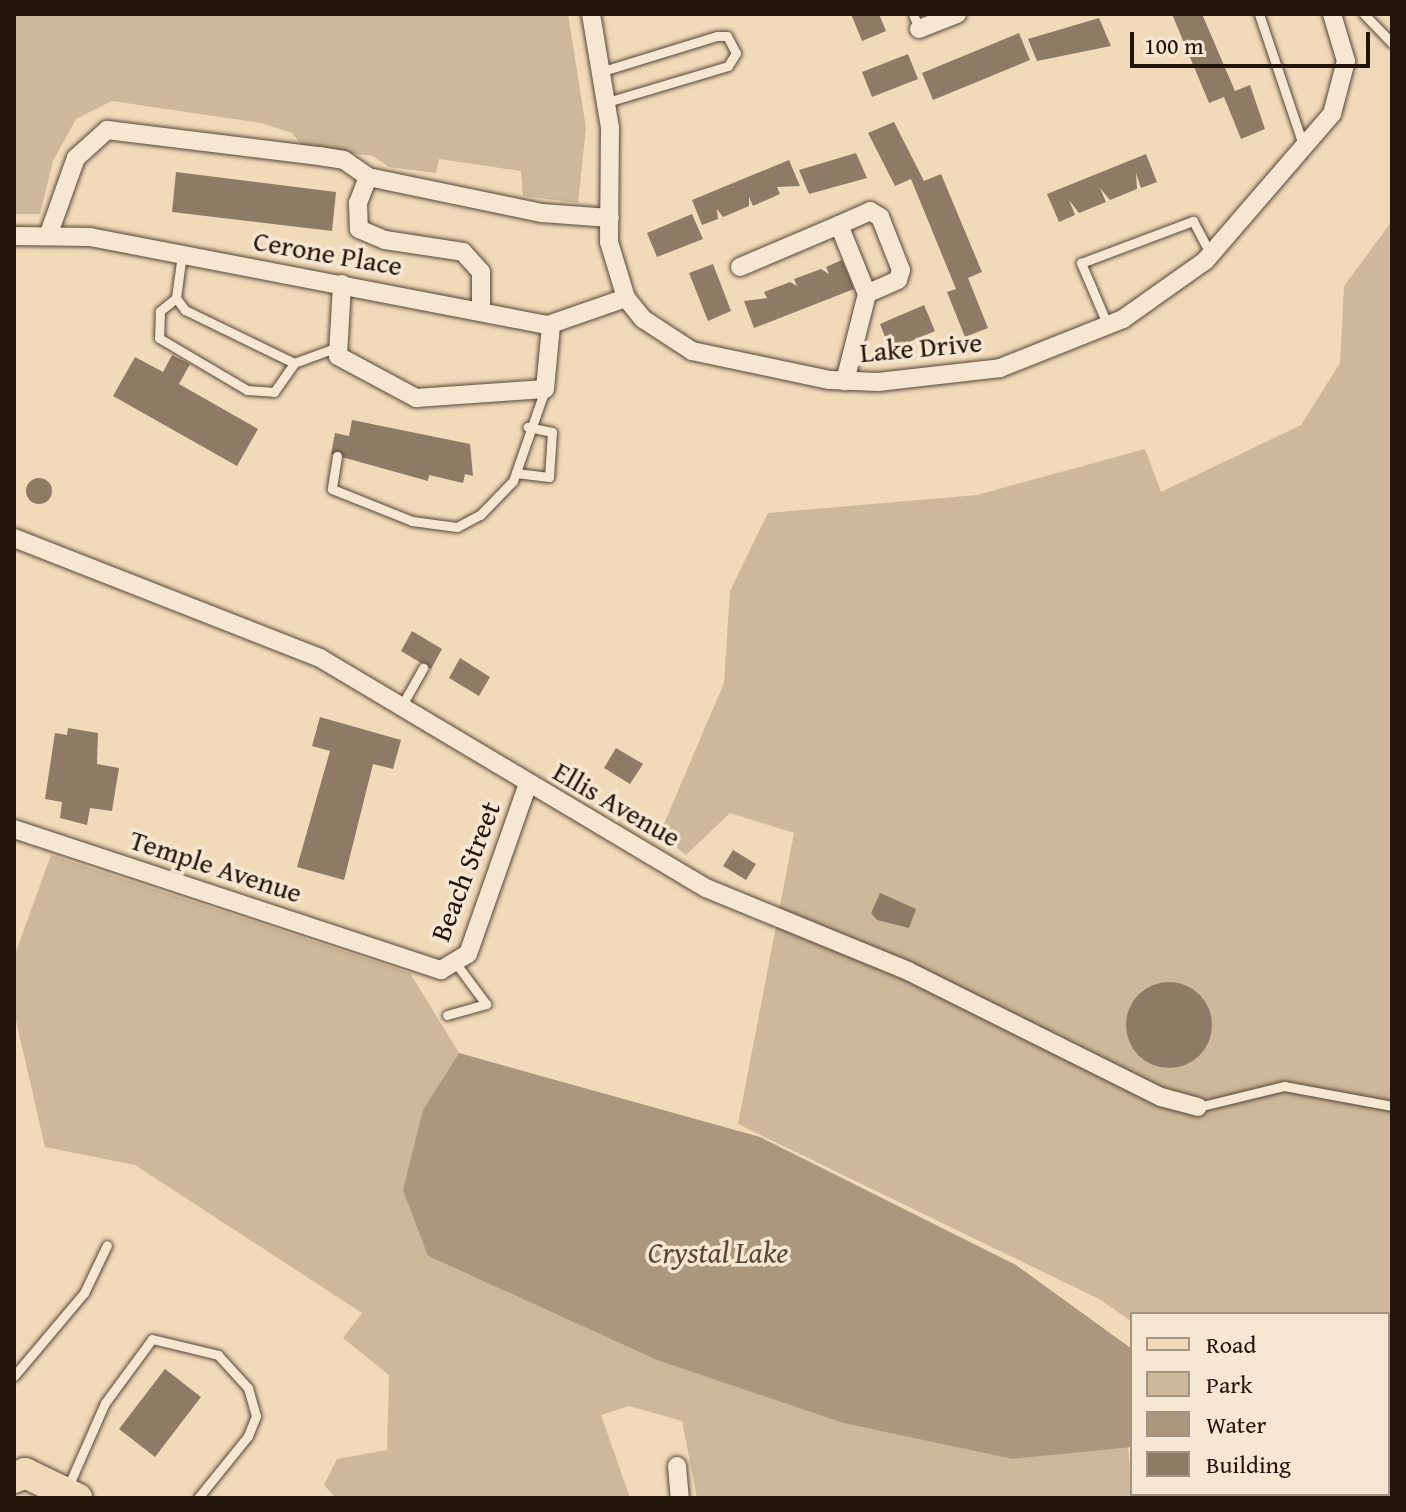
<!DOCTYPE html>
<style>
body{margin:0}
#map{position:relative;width:1406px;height:1512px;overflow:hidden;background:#f1daba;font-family:"Gentium Book Plus",serif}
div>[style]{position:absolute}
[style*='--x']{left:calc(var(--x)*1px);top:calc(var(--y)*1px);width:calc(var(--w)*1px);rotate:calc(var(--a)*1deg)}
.green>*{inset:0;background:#ceb89c}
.water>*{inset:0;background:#ab977e}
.stream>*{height:5px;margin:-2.5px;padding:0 2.5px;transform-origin:2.5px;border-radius:2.5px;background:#ab977e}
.building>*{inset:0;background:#8e7b66}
.round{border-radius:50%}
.roads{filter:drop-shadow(0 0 2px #564636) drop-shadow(0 0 2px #564636)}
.service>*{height:9px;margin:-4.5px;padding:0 4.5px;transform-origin:4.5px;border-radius:4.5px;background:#f6e7d2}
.minor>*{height:18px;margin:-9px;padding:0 9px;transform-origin:9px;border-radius:9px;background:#f6e7d2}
.primary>*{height:30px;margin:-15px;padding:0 15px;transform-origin:15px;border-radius:15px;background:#f1daba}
span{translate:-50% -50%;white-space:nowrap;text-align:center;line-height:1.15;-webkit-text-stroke:7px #f6e7d2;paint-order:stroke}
.street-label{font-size:28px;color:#23140a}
.water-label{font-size:30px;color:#594838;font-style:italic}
.frame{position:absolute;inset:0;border:16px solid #23140a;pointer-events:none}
.legend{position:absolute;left:1130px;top:1312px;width:260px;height:184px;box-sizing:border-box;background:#f6e7d2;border:2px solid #a29382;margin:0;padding:10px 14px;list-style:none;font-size:24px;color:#23140a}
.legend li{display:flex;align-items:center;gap:16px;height:40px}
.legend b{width:40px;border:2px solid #a29382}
.scale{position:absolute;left:1130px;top:32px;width:240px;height:36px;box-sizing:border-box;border:4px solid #23140a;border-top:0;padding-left:10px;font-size:24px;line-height:28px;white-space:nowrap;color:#23140a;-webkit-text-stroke:6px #f6e7d2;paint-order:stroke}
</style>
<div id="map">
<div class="green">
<i style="clip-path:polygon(14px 14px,568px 14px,586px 128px,578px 203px,523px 196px,521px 171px,439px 159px,436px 173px,389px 167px,373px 156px,303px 147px,292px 133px,261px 123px,112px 101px,76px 119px,53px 161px,40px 214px,14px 214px)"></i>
<i style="clip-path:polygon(1392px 221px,1392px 1498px,697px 1498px,682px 1421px,629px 1406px,601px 1415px,630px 1498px,336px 1498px,324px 1485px,337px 1459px,387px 1450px,389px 1375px,343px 1338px,362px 1313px,135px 1165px,45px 1147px,14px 1012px,14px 957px,51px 855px,410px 973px,459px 1053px,423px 1111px,428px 1256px,658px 1360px,843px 1423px,1012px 1459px,1128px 1445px,1132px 1494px,1388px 1494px,1388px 1314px,1132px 1314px,1132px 1322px,1101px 1300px,738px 1124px,794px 833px,730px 813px,686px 855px,667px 841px,663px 826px,724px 683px,730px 591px,768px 513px,977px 495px,1145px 449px,1161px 492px,1301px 425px,1340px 363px,1344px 286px)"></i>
</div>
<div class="water">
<i style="clip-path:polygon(459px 1053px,760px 1137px,1016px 1265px,1132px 1349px,1132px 1447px,1012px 1459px,843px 1423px,657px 1360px,428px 1256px,403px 1190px,423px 1110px)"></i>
</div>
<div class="stream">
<i style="--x:1291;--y:1494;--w:6;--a:45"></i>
</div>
<div class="building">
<i style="clip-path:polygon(851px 14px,879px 14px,886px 31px,862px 41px)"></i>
<i style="clip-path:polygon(1172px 14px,1202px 14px,1235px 91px,1250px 85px,1265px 129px,1241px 139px,1224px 97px,1209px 103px)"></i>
<i style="clip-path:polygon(1099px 18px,1111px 46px,1037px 61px,1028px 39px)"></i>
<i style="clip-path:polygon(1019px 33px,1030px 60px,933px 100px,922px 73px)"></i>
<i style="clip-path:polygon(908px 54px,918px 79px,872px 97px,862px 72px)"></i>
<i style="clip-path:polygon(894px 122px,924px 181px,941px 174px,982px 272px,968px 278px,988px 328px,965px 337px,947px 292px,956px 289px,911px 179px,895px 186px,868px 133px)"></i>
<i style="clip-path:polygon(856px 153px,867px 178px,809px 194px,799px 170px)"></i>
<i style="clip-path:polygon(1146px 154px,1157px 182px,1141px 188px,1136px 173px,1137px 189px,1110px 200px,1100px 188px,1106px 202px,1079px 213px,1069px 200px,1075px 215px,1059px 222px,1047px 194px)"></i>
<i style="clip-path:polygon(789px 160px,800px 186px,777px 187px,780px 194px,753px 206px,749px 197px,749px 206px,723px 217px,717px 209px,718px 219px,702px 225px,692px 200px)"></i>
<i style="clip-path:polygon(176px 172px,336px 192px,332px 231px,172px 212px)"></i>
<i style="clip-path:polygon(692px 214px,703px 239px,657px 257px,647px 233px)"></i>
<i style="clip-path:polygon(842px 260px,854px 289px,754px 328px,744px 301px,767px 298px,764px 292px,790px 282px,797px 286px,794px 279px,821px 269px,829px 274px,826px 267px)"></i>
<i style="clip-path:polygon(713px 264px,731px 311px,708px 321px,689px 273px)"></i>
<i style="clip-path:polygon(924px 305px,935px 331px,890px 350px,880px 324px)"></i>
<i style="clip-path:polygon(172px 355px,190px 364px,179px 384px,258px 429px,237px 466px,113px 396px,135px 357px,163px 372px)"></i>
<i style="clip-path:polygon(352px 420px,470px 444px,473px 476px,465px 474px,463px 483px,429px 475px,428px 481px,331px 454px,335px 433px,349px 436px)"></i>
<i class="round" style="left:26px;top:478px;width:26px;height:26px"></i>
<i style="clip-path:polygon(412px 631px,442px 649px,431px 669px,401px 651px)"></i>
<i style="clip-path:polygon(460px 658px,490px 677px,479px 696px,449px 678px)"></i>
<i style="clip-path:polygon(320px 717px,401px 740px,393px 769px,373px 764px,344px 880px,297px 867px,330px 751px,312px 746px)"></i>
<i style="clip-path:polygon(68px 728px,98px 733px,97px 764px,119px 768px,112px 811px,90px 808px,87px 825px,60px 818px,62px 802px,45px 799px,55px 733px,67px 735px)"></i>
<i style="clip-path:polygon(616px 748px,643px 764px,630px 784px,604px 768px)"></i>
<i style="clip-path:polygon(733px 850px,756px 864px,746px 880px,723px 866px)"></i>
<i style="clip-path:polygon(880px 893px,916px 909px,909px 928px,877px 920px,871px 913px)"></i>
<i class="round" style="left:1126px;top:982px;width:86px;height:86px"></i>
<i style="clip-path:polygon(165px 1369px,201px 1397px,155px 1457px,119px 1429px)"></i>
</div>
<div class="roads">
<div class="service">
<i style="--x:913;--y:14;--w:16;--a:68"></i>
<i style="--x:1259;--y:14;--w:141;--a:71.4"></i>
<i style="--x:1364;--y:14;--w:40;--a:46"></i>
<i style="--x:603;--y:71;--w:119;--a:-17.1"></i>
<i style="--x:717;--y:36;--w:10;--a:0"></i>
<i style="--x:727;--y:36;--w:19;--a:62"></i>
<i style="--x:736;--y:53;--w:15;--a:122"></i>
<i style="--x:728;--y:66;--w:126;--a:163.4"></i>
<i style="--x:182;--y:254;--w:44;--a:97.8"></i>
<i style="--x:176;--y:298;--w:15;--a:53"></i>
<i style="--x:185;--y:310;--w:121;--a:25.9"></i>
<i style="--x:294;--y:363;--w:44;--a:-20.1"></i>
<i style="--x:176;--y:298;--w:21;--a:141"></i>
<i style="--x:160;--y:311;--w:27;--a:92"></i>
<i style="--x:159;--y:338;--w:102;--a:30.6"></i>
<i style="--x:247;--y:390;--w:27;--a:4"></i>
<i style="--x:274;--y:392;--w:35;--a:-55"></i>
<i style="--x:1108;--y:326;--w:69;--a:-113.2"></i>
<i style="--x:1081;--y:263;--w:120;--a:-20.6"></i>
<i style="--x:1193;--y:221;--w:38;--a:62"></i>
<i style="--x:337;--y:456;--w:33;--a:99"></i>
<i style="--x:332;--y:489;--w:86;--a:21.8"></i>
<i style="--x:412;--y:521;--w:45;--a:7.6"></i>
<i style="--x:457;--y:527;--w:26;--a:-28"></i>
<i style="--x:480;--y:515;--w:47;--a:-45.9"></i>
<i style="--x:513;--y:481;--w:97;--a:-70.8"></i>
<i style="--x:516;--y:473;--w:33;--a:7"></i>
<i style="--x:549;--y:477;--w:45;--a:-86.2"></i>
<i style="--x:552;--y:432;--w:25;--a:-168"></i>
<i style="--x:402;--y:705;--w:43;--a:-60.4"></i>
<i style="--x:447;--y:1015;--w:41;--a:-15.8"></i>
<i style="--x:486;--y:1004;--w:49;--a:-126.6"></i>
<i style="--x:1198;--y:1107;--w:89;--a:-13.7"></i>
<i style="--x:1284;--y:1086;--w:110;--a:10.5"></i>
<i style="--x:14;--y:1376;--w:109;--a:-49.9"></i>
<i style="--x:84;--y:1293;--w:53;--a:-64.4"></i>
<i style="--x:67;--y:1489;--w:94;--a:-66.2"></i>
<i style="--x:105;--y:1403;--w:79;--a:-53.7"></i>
<i style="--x:152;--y:1339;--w:68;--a:13.6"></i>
<i style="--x:218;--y:1355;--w:45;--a:47.7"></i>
<i style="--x:248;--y:1388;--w:29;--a:74"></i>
<i style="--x:256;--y:1416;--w:22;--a:112"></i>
<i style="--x:248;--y:1436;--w:80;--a:128.9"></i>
</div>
<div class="minor">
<i style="--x:591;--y:14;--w:116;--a:80.5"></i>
<i style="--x:610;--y:128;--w:114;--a:90.5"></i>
<i style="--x:609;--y:242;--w:59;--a:73.1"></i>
<i style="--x:626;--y:298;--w:27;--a:51"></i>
<i style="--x:643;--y:319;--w:59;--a:33.1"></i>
<i style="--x:692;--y:351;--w:141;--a:11.9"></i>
<i style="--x:830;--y:380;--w:48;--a:2.4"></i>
<i style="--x:878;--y:382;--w:123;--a:-6.5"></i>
<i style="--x:1000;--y:368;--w:132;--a:-21.7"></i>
<i style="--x:1123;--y:319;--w:100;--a:-35.3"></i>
<i style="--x:1205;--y:261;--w:194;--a:-49.2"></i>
<i style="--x:1332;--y:114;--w:55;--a:-75.2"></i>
<i style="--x:1346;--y:61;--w:49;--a:-106.6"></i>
<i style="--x:919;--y:29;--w:41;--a:-21.5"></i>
<i style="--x:368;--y:177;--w:28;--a:111"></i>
<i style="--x:358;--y:203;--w:26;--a:88"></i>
<i style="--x:359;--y:229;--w:28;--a:23"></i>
<i style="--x:385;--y:240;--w:79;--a:8.7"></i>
<i style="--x:463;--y:252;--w:27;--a:48"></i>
<i style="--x:481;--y:272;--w:39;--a:90"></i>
<i style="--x:839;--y:225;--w:34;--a:-24"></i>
<i style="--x:870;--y:211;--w:12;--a:31"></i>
<i style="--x:880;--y:217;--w:57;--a:68.4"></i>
<i style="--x:901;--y:270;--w:10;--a:107"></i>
<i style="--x:898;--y:280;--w:34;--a:156"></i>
<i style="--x:14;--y:236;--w:76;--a:0.8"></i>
<i style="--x:90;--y:237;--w:466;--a:10.9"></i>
<i style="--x:548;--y:325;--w:83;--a:-19.1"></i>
<i style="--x:48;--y:236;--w:83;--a:-70.3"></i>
<i style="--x:76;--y:158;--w:42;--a:-42.1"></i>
<i style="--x:107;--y:130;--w:214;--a:7"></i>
<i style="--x:319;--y:156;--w:25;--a:9"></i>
<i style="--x:344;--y:160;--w:29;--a:35"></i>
<i style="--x:368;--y:177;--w:178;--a:11.7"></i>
<i style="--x:542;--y:213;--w:68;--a:4.2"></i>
<i style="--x:740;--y:267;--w:108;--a:-23"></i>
<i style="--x:839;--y:225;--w:74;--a:67.9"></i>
<i style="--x:867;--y:294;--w:90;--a:104.2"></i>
<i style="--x:342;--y:284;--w:72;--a:93.2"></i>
<i style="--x:338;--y:356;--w:89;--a:28.3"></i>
<i style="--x:416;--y:398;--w:129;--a:-4"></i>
<i style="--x:545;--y:389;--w:64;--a:-84.6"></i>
<i style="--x:14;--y:538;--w:329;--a:21.4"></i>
<i style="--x:320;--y:658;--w:449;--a:30.8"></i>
<i style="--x:706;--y:888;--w:218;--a:22.3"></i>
<i style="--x:908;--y:971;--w:283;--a:26.5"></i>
<i style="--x:1161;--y:1097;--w:38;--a:15"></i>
<i style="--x:14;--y:829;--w:450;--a:18.3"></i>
<i style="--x:441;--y:970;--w:31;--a:-31"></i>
<i style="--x:468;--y:954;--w:180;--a:-70.6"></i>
<i style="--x:677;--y:1466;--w:32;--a:85"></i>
</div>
<div class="primary">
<i style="--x:14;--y:1478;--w:12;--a:-24"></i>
<i style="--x:25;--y:1473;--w:58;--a:25.7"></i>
</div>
</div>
<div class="street-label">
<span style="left:328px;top:253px;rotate:10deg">Cerone Place</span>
<span style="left:921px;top:347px;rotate:-5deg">Lake Drive</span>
<span style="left:617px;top:804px;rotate:30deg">Ellis Avenue</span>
<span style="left:216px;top:866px;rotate:18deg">Temple Avenue</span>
<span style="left:465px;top:871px;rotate:-69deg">Beach Street</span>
</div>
<div class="water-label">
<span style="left:718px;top:1252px">Crystal Lake</span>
</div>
<div class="frame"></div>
<ul class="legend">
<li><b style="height:10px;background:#f1daba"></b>Road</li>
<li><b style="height:22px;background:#ceb89c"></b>Park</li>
<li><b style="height:22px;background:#ab977e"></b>Water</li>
<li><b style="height:22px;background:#8e7b66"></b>Building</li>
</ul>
<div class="scale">100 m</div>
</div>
